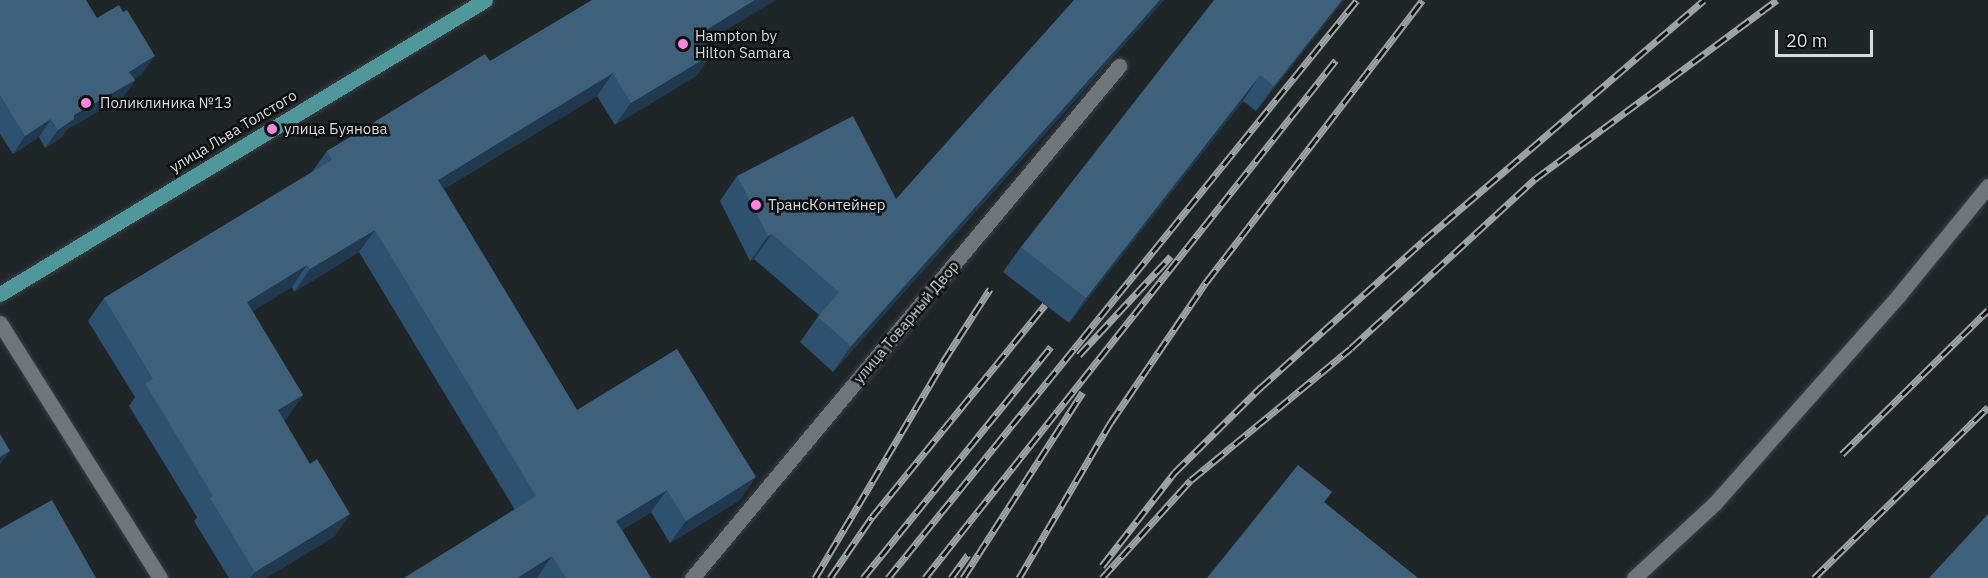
<!DOCTYPE html>
<meta charset="utf-8">
<style>
body{margin:0}
#map{position:relative;width:1988px;height:578px;overflow:hidden;background:#202528;font-family:"IBM Plex Sans",sans-serif}
div>[style]{position:absolute}
[style*='--x']{left:calc(var(--x)*1px);top:calc(var(--y)*1px);width:calc(var(--w)*1px);rotate:calc(var(--a)*1deg)}
.roads{filter:drop-shadow(0 0 2px #3a4042) drop-shadow(0 0 2px #3a4042)}
.lane>*{height:15px;margin:-7.5px;padding:0 7.5px;transform-origin:7.5px;border-radius:7.5px;background:#6f7578}
.street>*{height:15px;margin:-7.5px;padding:0 7.5px;transform-origin:7.5px;border-radius:7.5px;background:#6f7578}
.primary>*{height:15px;margin:-7.5px;padding:0 7.5px;transform-origin:7.5px;border-radius:7.5px;background:#50979b}
.rail>*{height:7px;margin-top:-3.5px;transform-origin:0;background:repeating-linear-gradient(90deg,#0c0e0f 0 14px,#9ea2a4 0 28px);box-sizing:border-box;border-block:2px solid #9ea2a4}
.wall>*{inset:0;background:#2d516f}
.shaded-wall>*{inset:0;background:#20394e}
.building>*{inset:0;background:#3f607b}
.dots>*{width:16px;height:16px;translate:-50% -50%;box-sizing:border-box;border:3px solid #0c0e0f;border-radius:50%}
span{translate:-50% -50%;white-space:nowrap;text-align:center;line-height:1.15;-webkit-text-stroke:5px #0c0e0f;paint-order:stroke}
.poi-label{font-size:15px;color:#d7dbdc}
.left{translate:0 -50%;text-align:left}
.street-label{font-size:15px;color:#d7dbdc}
.scale{position:absolute;left:1775px;top:30px;width:98px;height:27px;box-sizing:border-box;border:3px solid #d7dbdc;border-top:0;padding-left:8px;font-size:18px;line-height:21px;white-space:nowrap;color:#d7dbdc;-webkit-text-stroke:4px #0c0e0f;paint-order:stroke}
</style>
<div id="map">
<div class="roads">
<div class="lane">
<i style="--x:1634;--y:578;--w:110;--a:-42.8"></i>
<i style="--x:1715;--y:503;--w:278;--a:-48.5"></i>
<i style="--x:1899;--y:295;--w:141;--a:-50.8"></i>
</div>
<div class="street">
<i style="--x:0;--y:323;--w:301;--a:57.9"></i>
<i style="--x:692;--y:578;--w:667;--a:-50.17"></i>
</div>
<div class="primary">
<i style="--x:0;--y:294;--w:567;--a:-31.22"></i>
</div>
</div>
<div class="rail">
<i style="--x:1079;--y:355;--w:135;--a:-47.1"></i>
<i style="--x:1842;--y:454;--w:205;--a:-44.6"></i>
<i style="--x:1102;--y:566;--w:119;--a:-52.2"></i>
<i style="--x:1175;--y:472;--w:120;--a:-44.7"></i>
<i style="--x:1260;--y:388;--w:219;--a:-42"></i>
<i style="--x:1423;--y:241;--w:370;--a:-40.6"></i>
<i style="--x:815;--y:578;--w:251;--a:-59.3"></i>
<i style="--x:943;--y:362;--w:87;--a:-57.2"></i>
<i style="--x:830;--y:578;--w:74;--a:-55.5"></i>
<i style="--x:872;--y:517;--w:274;--a:-50.8"></i>
<i style="--x:863;--y:578;--w:298;--a:-50.9"></i>
<i style="--x:888;--y:578;--w:744;--a:-50.94"></i>
<i style="--x:925;--y:578;--w:661;--a:-51.57"></i>
<i style="--x:951;--y:578;--w:29;--a:-54"></i>
<i style="--x:963;--y:578;--w:221;--a:-57.2"></i>
<i style="--x:1019;--y:578;--w:181;--a:-59.5"></i>
<i style="--x:1111;--y:422;--w:171;--a:-55.8"></i>
<i style="--x:1207;--y:281;--w:354;--a:-52.5"></i>
<i style="--x:1102;--y:578;--w:132;--a:-47.8"></i>
<i style="--x:1191;--y:480;--w:207;--a:-39.5"></i>
<i style="--x:1351;--y:348;--w:250;--a:-42.6"></i>
<i style="--x:1535;--y:179;--w:301;--a:-36.5"></i>
<i style="--x:1814;--y:578;--w:244;--a:-44.5"></i>
</div>
<div class="wall">
<i style="clip-path:polygon(0 0,97px 18px,142px 74px,134px 79px,135px 80px,122px 98px,67px 129px,62px 137px,45px 148px,39px 137px,13px 154px,0 134px)"></i>
<i style="clip-path:polygon(1164px 0,833px 372px,800px 342px,819px 315px,754px 259px,750px 261px,720px 201px,737px 176px,896px 199px)"></i>
<i style="clip-path:polygon(1344px 0,1256px 111px,1243px 101px,1069px 323px,1003px 272px,1021px 247px)"></i>
<i style="clip-path:polygon(706px 43px,712px 54px,696px 76px,615px 125px,597px 96px,444px 189px,577px 410px,740px 500px,670px 543px,651px 512px,622px 530px,651px 578px,404px 578px,515px 510px,359px 252px,294px 292px,292px 287px,252px 311px,303px 395px,287px 418px,284px 420px,335px 536px,266px 578px,229px 578px,194px 521px,197px 517px,129px 406px,135px 397px,88px 321px,104px 298px,312px 172px,327px 151px,490px 61px)"></i>
</div>
<div class="shaded-wall">
<i style="clip-path:polygon(755px 0,776px 0,684px 56px,700px 34px)"></i>
<i style="clip-path:polygon(1160px 0,1164px 0,833px 372px,851px 346px)"></i>
<i style="clip-path:polygon(1342px 0,1344px 0,1256px 111px,1274px 86px)"></i>
<i style="clip-path:polygon(712px 54px,696px 76px,615px 125px,631px 103px)"></i>
<i style="clip-path:polygon(155px 56px,142px 74px,117px 90px,129px 72px)"></i>
<i style="clip-path:polygon(613px 73px,597px 96px,422px 202px,438px 180px)"></i>
<i style="clip-path:polygon(1260px 75px,1243px 101px,1069px 323px,1086px 298px)"></i>
<i style="clip-path:polygon(135px 80px,122px 98px,67px 129px,62px 137px,45px 148px,58px 130px,74px 115px)"></i>
<i style="clip-path:polygon(51px 119px,39px 137px,13px 154px,25px 136px)"></i>
<i style="clip-path:polygon(375px 230px,359px 252px,294px 292px,310px 269px)"></i>
<i style="clip-path:polygon(772px 234px,754px 259px,750px 261px,768px 236px)"></i>
<i style="clip-path:polygon(307px 265px,292px 287px,231px 325px,247px 302px)"></i>
<i style="clip-path:polygon(303px 395px,287px 418px,262px 433px,278px 410px)"></i>
<i style="clip-path:polygon(10px 451px,0 465px,0 457px)"></i>
<i style="clip-path:polygon(756px 477px,740px 500px,670px 543px,686px 521px)"></i>
<i style="clip-path:polygon(667px 490px,651px 512px,601px 543px,616px 521px)"></i>
<i style="clip-path:polygon(350px 514px,335px 536px,266px 578px,250px 578px,255px 572px)"></i>
<i style="clip-path:polygon(552px 556px,537px 578px,517px 578px)"></i>
</div>
<div class="building">
<i style="clip-path:polygon(0 0,86px 0,97px 18px,119px 5px,123px 12px,127px 10px,155px 56px,129px 72px,135px 80px,74px 115px,74px 119px,58px 130px,51px 119px,25px 136px,0 95px)"></i>
<i style="clip-path:polygon(592px 0,755px 0,700px 34px,712px 54px,631px 103px,613px 73px,438px 180px,577px 410px,677px 349px,756px 477px,686px 521px,667px 490px,616px 521px,651px 578px,566px 578px,552px 556px,517px 578px,404px 578px,536px 496px,375px 230px,310px 269px,307px 265px,247px 302px,303px 395px,278px 410px,310px 464px,317px 459px,350px 514px,255px 572px,210px 498px,213px 496px,145px 383px,153px 379px,104px 298px,332px 160px,327px 151px,485px 54px,490px 61px)"></i>
<i style="clip-path:polygon(1074px 0,1160px 0,851px 346px,818px 317px,839px 292px,772px 234px,768px 236px,737px 176px,853px 116px,896px 199px)"></i>
<i style="clip-path:polygon(1214px 0,1342px 0,1274px 86px,1260px 75px,1086px 298px,1021px 247px)"></i>
<i style="clip-path:polygon(0 434px,10px 451px,0 457px)"></i>
<i style="clip-path:polygon(1298px 465px,1332px 492px,1324px 502px,1418px 578px,1207px 578px)"></i>
<i style="clip-path:polygon(52px 500px,96px 578px,0 578px,0 529px)"></i>
<i style="clip-path:polygon(1988px 514px,1988px 578px,1929px 578px)"></i>
</div>
<div class="dots">
<i style="left:683px;top:44px;background:#fd86e1"></i>
<i style="left:86px;top:103px;background:#fd86e1"></i>
<i style="left:272px;top:129px;background:#fd86e1"></i>
<i style="left:756px;top:205px;background:#fd86e1"></i>
</div>
<div class="poi-label">
<span class="left" style="left:695px;top:44px">Hampton by<br>Hilton Samara</span>
<span class="left" style="left:100px;top:103px">Поликлиника №13</span>
<span class="left" style="left:284px;top:129px">улица Буянова</span>
<span class="left" style="left:768px;top:205px">ТрансКонтейнер</span>
</div>
<div class="street-label">
<span style="left:233px;top:131px;rotate:-31deg">улица Льва Толстого</span>
<span style="left:906px;top:322px;rotate:-50deg">улица Товарный Двор</span>
</div>
<div class="scale">20 m</div>
</div>
